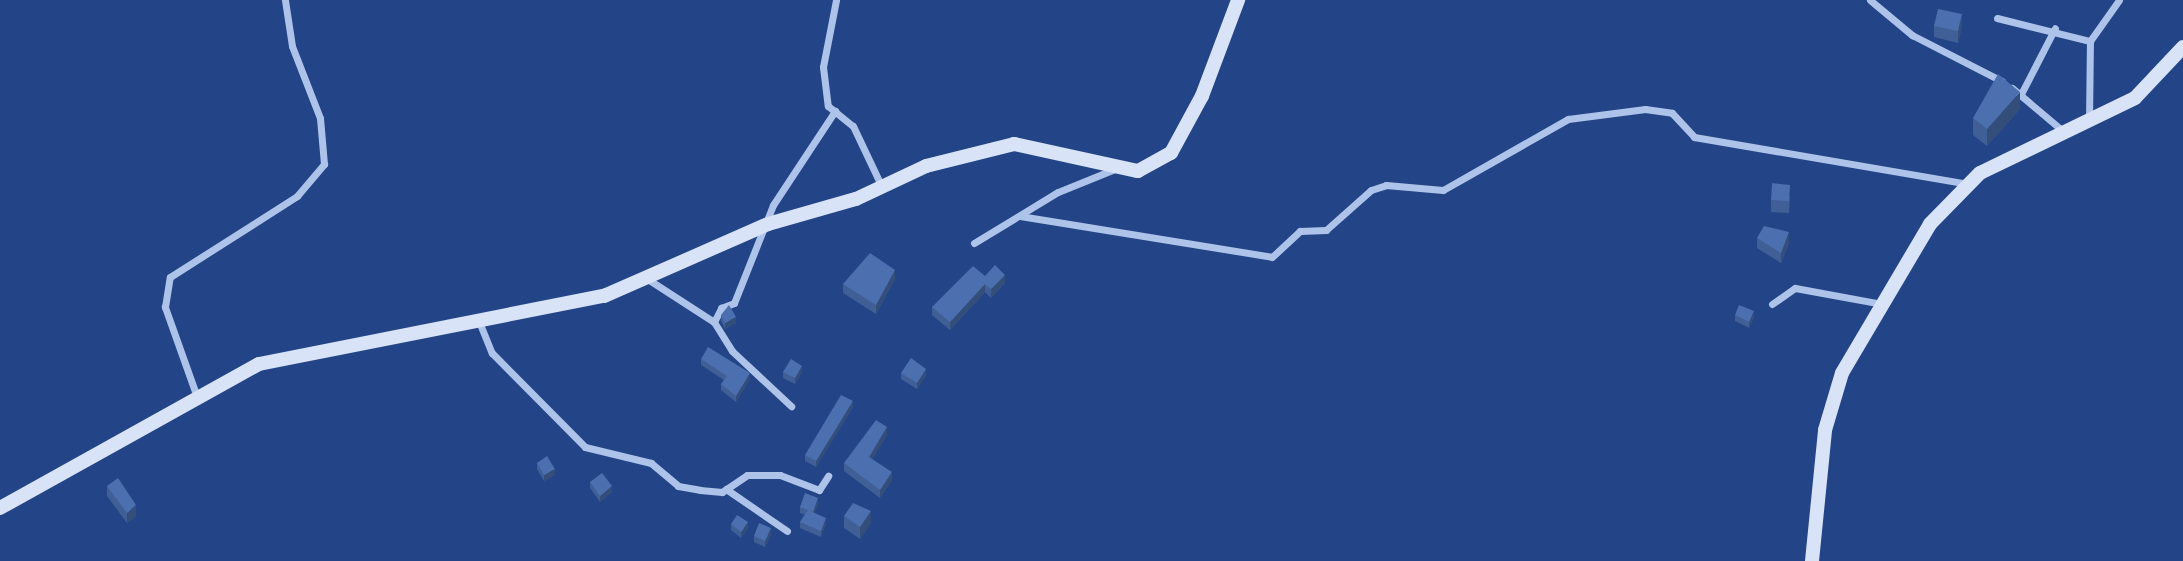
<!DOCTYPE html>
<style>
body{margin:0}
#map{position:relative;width:2183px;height:561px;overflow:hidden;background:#234587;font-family:Ubuntu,sans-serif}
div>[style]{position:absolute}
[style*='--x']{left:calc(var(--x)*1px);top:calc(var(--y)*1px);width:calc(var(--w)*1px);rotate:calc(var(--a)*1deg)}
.street>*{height:7px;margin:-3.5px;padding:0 3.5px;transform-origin:3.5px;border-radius:3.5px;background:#aec3e9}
.secondary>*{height:14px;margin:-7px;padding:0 7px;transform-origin:7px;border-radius:7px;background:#d8e3f7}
.wall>*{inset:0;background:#405f96}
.shaded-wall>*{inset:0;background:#344e7a}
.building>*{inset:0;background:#4b6faf}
span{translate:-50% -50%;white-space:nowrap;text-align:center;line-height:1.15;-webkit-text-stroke:5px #234587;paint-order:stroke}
</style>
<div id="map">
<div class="street">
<i style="--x:836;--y:0;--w:68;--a:101"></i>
<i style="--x:823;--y:67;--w:39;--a:83"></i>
<i style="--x:828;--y:106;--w:32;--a:39"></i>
<i style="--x:853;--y:126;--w:68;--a:64.6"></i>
<i style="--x:1870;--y:0;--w:55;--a:39.8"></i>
<i style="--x:1912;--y:35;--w:101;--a:27.1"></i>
<i style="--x:1997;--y:18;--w:96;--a:13.9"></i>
<i style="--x:2012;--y:88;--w:68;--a:40.2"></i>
<i style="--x:2021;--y:94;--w:74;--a:-62.7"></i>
<i style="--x:2089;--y:120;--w:79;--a:-89.3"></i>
<i style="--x:2090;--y:41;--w:50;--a:-54.7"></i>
<i style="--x:1020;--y:216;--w:255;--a:9.2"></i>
<i style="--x:1272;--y:257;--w:38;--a:-43"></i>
<i style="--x:1300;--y:231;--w:26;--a:-2"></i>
<i style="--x:1326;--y:230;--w:60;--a:-41.6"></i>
<i style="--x:1371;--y:190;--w:16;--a:-18"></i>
<i style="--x:1386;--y:185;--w:57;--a:5"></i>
<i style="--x:1443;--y:190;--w:144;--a:-29.6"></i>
<i style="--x:1568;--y:119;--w:78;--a:-7.4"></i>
<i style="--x:1645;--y:109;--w:27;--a:8"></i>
<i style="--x:1672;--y:113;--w:33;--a:47"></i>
<i style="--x:1694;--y:137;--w:278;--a:9.7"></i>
<i style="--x:974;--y:243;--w:98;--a:-31.3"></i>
<i style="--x:1058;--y:192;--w:64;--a:-22.1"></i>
<i style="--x:646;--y:278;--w:81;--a:32.9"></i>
<i style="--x:714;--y:322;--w:34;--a:58"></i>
<i style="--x:732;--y:351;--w:81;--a:43"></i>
<i style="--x:1772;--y:304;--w:28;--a:-35"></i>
<i style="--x:1795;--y:288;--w:88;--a:10.4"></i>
<i style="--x:478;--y:319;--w:37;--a:68"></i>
<i style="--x:492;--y:353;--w:132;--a:45.3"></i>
<i style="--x:585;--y:447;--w:68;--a:13.6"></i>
<i style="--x:651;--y:463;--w:35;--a:40"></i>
<i style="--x:678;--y:486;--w:22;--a:10"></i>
<i style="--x:700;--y:490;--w:22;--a:5"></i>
<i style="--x:722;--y:492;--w:30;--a:-34"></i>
<i style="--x:747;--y:475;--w:33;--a:0"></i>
<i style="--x:780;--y:475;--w:42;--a:21"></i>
<i style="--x:819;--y:490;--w:17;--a:-57"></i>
<i style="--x:714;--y:322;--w:16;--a:-63"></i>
<i style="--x:721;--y:308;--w:14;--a:-21"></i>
<i style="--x:734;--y:303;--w:105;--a:-68.3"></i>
<i style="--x:773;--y:205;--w:113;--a:-56.6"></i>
<i style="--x:197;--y:397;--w:96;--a:-109.6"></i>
<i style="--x:165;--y:307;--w:30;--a:-81"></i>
<i style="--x:170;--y:277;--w:151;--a:-32.5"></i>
<i style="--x:297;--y:196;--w:42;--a:-49.8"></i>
<i style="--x:324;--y:164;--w:46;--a:-95"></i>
<i style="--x:320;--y:118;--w:77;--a:-111.3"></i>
<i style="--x:292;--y:46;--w:47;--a:-98.7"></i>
<i style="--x:726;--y:489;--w:74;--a:34.5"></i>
</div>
<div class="secondary">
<i style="--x:0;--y:508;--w:296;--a:-29.1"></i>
<i style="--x:259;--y:364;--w:352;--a:-11.2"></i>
<i style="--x:604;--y:296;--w:179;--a:-23.7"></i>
<i style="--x:768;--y:224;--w:91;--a:-15.9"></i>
<i style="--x:856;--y:199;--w:77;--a:-25.2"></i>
<i style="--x:926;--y:166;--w:91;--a:-14"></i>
<i style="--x:1014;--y:144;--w:127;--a:12.3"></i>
<i style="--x:1138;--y:171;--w:38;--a:-29"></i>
<i style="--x:1171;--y:153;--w:65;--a:-61.5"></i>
<i style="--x:1202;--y:96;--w:103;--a:-69.4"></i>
<i style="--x:1812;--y:561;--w:132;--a:-84.3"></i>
<i style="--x:1825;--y:430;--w:59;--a:-73.4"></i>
<i style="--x:1842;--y:373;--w:173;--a:-59.4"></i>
<i style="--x:1930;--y:224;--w:71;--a:-45.6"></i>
<i style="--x:1980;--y:173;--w:172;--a:-25.8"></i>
<i style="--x:2135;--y:98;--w:70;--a:-46.7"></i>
</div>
<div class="wall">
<i style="clip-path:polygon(1934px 26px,1962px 26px,1958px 43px,1934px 37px)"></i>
<i style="clip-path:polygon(2020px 109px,1987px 146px,1973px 135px,1973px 118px)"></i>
<i style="clip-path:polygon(1790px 196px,1789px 213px,1771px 212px,1771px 200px)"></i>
<i style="clip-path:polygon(1757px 238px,1789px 243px,1781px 263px,1757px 248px)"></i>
<i style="clip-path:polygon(985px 276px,1005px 283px,991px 298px,985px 292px,950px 330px,932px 315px,932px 307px)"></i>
<i style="clip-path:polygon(895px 279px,876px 314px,843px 293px,843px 284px)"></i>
<i style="clip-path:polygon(721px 315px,736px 323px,725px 329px,721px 321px)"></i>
<i style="clip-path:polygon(1735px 315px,1754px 317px,1749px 328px,1735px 321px)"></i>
<i style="clip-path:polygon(701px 359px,750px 379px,736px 402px,721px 390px,721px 384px,724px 380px,701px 365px)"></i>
<i style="clip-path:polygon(783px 372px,802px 372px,795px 384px,783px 378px)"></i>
<i style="clip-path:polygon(901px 373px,926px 375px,917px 389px,901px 379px)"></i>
<i style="clip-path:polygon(853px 407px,816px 467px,805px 461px,805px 455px)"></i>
<i style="clip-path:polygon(887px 435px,872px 459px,892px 480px,880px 498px,844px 471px,844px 463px)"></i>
<i style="clip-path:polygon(537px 463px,555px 475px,544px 481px,537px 469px)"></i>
<i style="clip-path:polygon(590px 482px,612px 492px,600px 502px,590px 488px)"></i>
<i style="clip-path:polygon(107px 486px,136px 516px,127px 523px,107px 496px)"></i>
<i style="clip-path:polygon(818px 504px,814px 513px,826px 524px,821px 537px,800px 528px,800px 522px,805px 515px,800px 513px,800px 507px)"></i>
<i style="clip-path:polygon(844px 516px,871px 523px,860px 539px,844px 528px)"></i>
<i style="clip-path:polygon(731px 524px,748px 528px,741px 538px,731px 530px)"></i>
<i style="clip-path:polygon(771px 534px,765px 547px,754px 542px,754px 536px)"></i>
</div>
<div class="shaded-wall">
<i style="clip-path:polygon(1962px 14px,1962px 26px,1958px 43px,1958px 31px)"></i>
<i style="clip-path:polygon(2020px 92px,2020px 109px,1987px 146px,1987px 129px)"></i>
<i style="clip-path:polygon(1789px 232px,1789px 243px,1781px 263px,1781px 253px)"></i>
<i style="clip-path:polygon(895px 270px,895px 279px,876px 314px,876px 305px)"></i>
<i style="clip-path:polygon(1005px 275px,1005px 283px,991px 298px,991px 289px)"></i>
<i style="clip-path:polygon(985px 284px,985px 292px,950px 330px,950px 322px)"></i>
<i style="clip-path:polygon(1754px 311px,1754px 317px,1749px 328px,1749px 322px)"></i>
<i style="clip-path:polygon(736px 317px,736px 323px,725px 329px,725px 323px)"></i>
<i style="clip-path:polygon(802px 366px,802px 372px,795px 384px,795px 378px)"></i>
<i style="clip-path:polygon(926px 369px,926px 375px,917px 389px,917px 383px)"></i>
<i style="clip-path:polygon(750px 373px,750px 379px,736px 402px,736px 396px)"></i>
<i style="clip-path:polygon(853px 401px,853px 407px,816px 467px,816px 461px)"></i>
<i style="clip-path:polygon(887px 427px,887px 435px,869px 465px,869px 457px)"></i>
<i style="clip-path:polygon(555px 469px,555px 475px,544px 481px,544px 475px)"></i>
<i style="clip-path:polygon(892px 472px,892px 480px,880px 498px,880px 490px)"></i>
<i style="clip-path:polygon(612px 486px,612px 492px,600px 502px,600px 496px)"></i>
<i style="clip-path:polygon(818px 498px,818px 504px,813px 518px,813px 512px)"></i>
<i style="clip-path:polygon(136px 505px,136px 516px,127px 523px,127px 513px)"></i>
<i style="clip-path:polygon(871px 511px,871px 523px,860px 539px,860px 527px)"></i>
<i style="clip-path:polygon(826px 518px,826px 524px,821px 537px,821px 531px)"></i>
<i style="clip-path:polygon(748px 522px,748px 528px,741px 538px,741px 532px)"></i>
<i style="clip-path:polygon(771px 528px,771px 534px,765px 547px,765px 541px)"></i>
</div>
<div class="building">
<i style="clip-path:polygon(1938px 9px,1962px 14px,1958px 31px,1934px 26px)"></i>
<i style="clip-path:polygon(1998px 74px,2020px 92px,1987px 129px,1973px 118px)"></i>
<i style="clip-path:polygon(1772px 183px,1790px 185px,1789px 201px,1771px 200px)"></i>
<i style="clip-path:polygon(1764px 226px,1789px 232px,1781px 253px,1757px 238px)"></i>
<i style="clip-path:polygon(870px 253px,895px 270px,876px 305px,843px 284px)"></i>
<i style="clip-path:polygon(995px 265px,1005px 275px,991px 289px,985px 284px,950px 322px,932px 307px,973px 266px,985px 276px)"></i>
<i style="clip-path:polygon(729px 305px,736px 317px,725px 323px,721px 315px)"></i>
<i style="clip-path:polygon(1739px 305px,1754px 311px,1749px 322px,1735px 315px)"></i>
<i style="clip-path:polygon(708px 347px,750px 373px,736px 396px,721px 384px,727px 376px,701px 359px)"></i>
<i style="clip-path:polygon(911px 358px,926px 369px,917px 383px,901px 373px)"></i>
<i style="clip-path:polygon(791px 359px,802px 366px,795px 378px,783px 372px)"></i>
<i style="clip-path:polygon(841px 395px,853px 401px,816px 461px,805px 455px)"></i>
<i style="clip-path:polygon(876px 420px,887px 427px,869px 457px,892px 472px,880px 490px,844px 463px)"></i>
<i style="clip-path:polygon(547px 456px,555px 469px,544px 475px,537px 463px)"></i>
<i style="clip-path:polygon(602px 473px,612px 486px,600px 496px,590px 482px)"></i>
<i style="clip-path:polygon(118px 478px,136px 505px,127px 513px,107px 486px)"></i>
<i style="clip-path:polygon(805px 493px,818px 498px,813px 512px,800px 507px)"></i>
<i style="clip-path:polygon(853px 503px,871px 511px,860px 527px,844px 516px)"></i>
<i style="clip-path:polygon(808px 510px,826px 518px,821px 531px,800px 522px)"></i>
<i style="clip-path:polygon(737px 515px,748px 522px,741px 532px,731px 524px)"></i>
<i style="clip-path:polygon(759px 523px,771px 528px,765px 541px,754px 536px)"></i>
</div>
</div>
